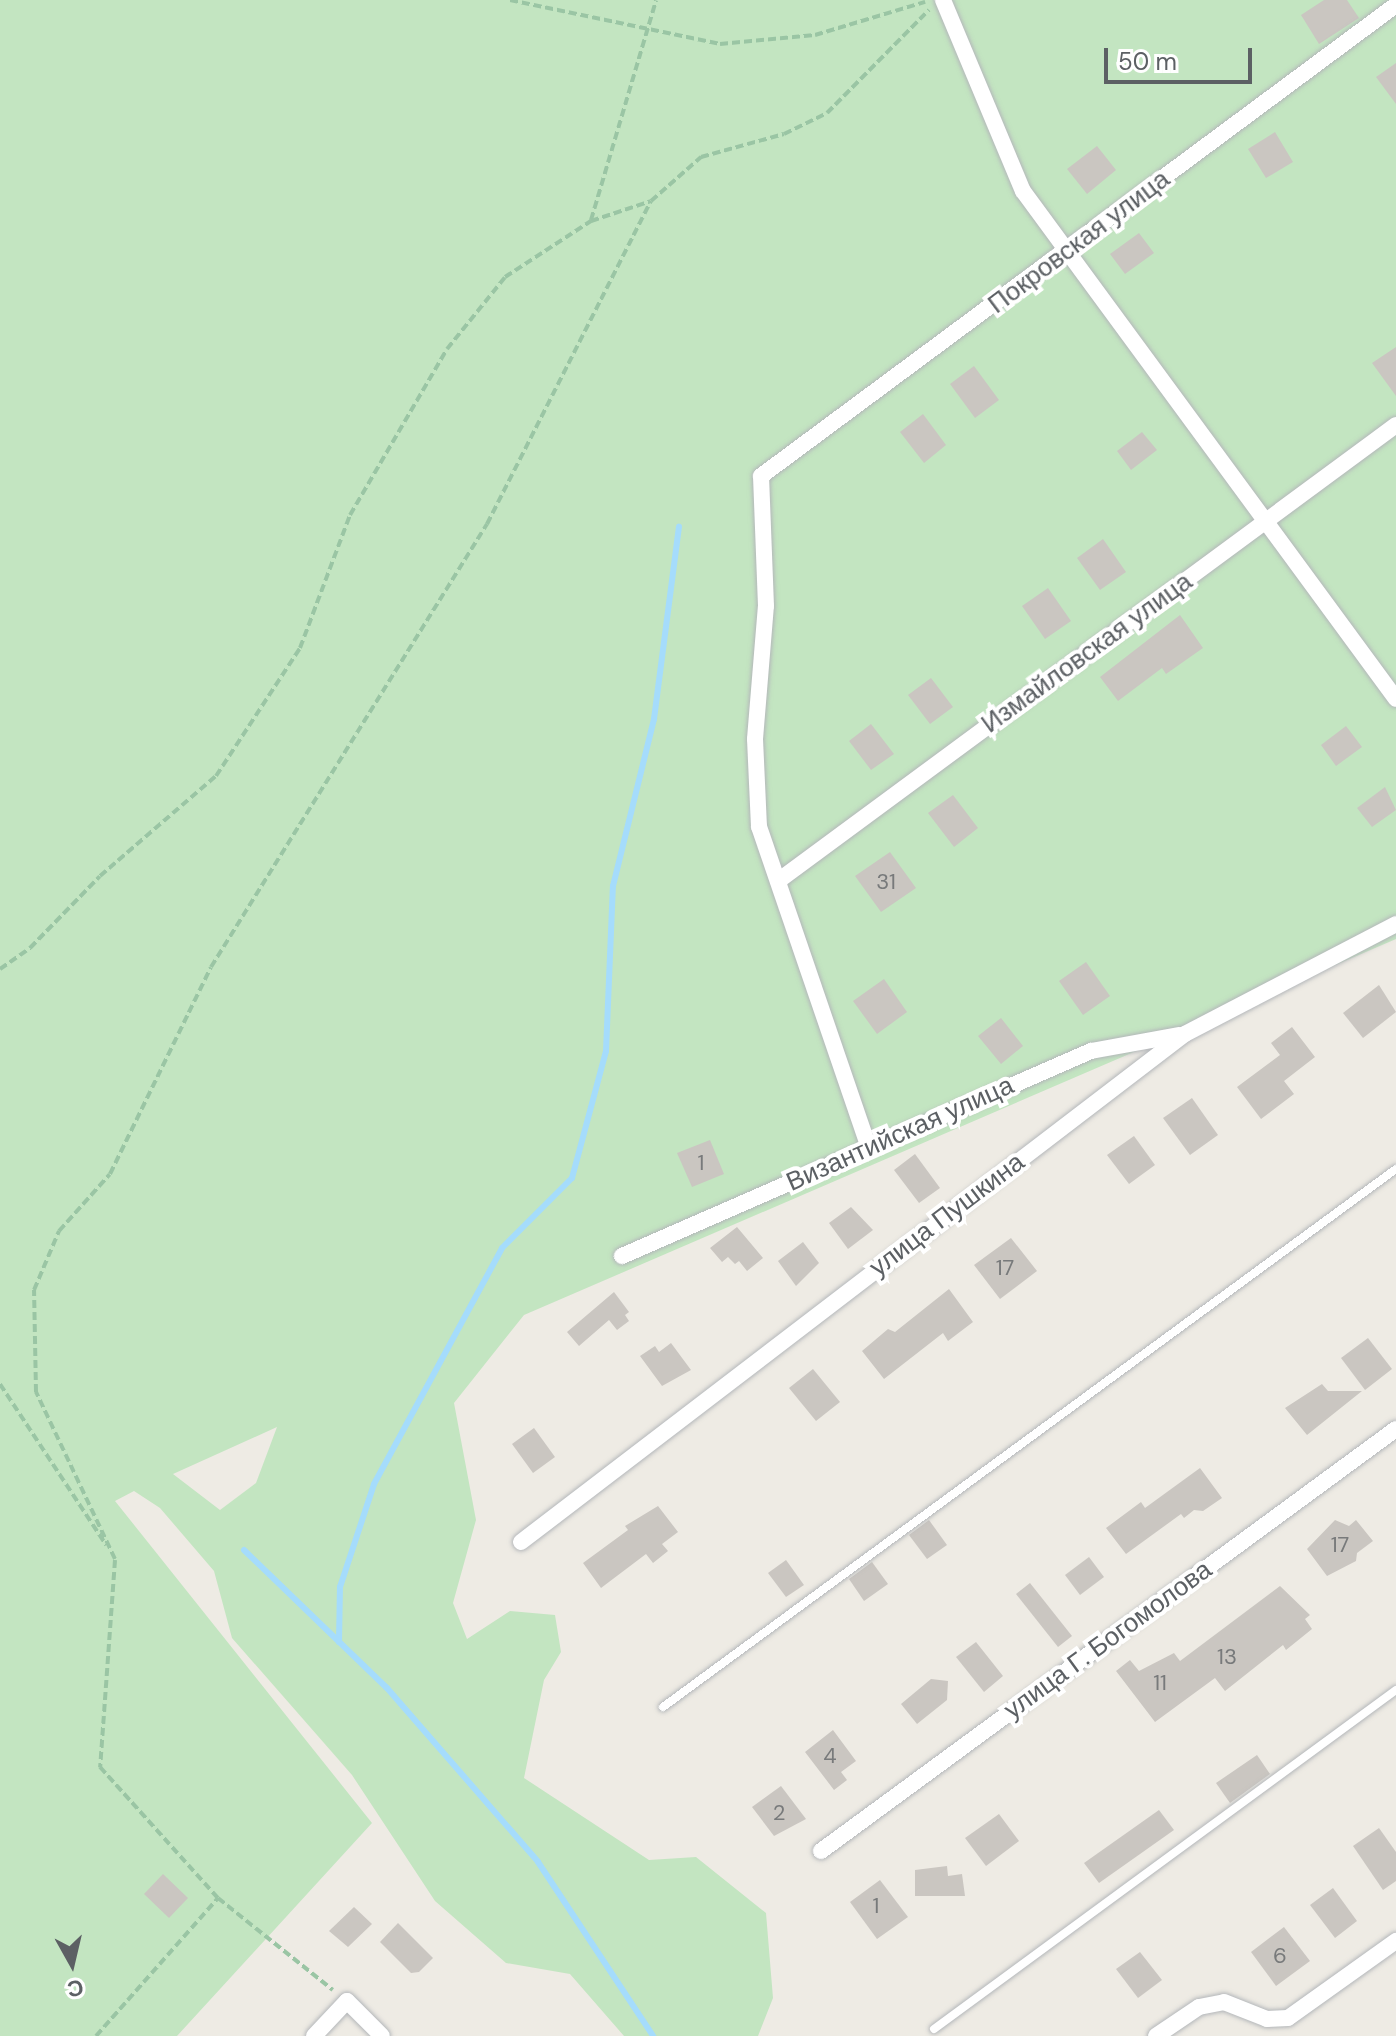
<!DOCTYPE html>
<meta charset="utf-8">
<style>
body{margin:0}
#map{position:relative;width:1396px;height:2036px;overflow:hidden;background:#eeebe4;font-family:"DM Sans",sans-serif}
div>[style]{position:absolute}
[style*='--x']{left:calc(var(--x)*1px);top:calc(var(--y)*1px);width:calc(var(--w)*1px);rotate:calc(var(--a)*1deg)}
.green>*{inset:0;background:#c3e5c1}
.stream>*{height:6px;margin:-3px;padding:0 3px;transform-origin:3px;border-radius:3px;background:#a5dcfc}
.building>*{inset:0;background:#cac6c1}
.path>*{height:4px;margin-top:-2px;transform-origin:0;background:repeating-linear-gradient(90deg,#9ac5a4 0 8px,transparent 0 12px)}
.roads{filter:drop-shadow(0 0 2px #b4b7ba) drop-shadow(0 0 2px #b4b7ba)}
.service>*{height:8px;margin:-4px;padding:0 4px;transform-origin:4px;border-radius:4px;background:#fff}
.minor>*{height:16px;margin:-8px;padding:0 8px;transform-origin:8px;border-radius:8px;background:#fff}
span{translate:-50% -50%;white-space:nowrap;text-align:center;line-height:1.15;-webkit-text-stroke:8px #fff;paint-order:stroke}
.number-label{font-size:22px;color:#787a7b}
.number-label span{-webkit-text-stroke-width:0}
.street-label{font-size:26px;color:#5c6064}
.north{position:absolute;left:32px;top:1924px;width:80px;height:80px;-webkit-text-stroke:6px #fff;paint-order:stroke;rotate:172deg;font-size:22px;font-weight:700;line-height:32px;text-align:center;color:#5c6064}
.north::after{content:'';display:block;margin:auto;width:28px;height:36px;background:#5c6064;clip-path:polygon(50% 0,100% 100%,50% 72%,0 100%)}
.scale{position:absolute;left:1104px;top:48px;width:148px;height:36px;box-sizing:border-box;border:4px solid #5c6064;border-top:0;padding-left:10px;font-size:24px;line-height:28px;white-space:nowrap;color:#5c6064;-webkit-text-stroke:6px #fff;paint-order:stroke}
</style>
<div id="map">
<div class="green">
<i style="clip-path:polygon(evenodd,0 0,1396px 0,1396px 939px,524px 1315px,454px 1403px,476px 1520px,453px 1603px,467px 1639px,510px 1611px,555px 1615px,561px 1652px,544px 1680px,524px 1778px,649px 1860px,696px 1857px,766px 1913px,773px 1998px,758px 2036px,624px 2036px,570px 1974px,506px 1963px,435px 1901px,352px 1775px,232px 1638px,214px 1571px,160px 1508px,134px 1491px,115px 1501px,372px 1823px,177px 2036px,0 2036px,0 0,277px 1427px,256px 1483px,220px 1510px,173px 1474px,277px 1427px)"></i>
</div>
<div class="stream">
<i style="--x:244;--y:1550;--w:199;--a:44"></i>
<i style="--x:387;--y:1688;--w:230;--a:49"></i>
<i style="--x:538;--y:1862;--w:209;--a:56.5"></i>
<i style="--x:339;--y:1642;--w:55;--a:-89"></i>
<i style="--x:340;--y:1587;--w:108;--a:-71.7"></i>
<i style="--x:374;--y:1484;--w:268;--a:-61.5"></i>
<i style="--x:502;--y:1248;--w:99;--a:-45"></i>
<i style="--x:572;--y:1178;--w:131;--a:-75"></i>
<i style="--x:606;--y:1051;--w:165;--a:-87.6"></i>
<i style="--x:613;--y:886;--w:172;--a:-76.2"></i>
<i style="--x:654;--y:719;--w:194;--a:-82.6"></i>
</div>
<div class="building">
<i style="clip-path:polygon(1324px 0,1347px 0,1359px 18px,1319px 44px,1301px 15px)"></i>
<i style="clip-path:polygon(1396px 63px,1396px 104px,1376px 77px)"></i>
<i style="clip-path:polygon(1275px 132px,1293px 162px,1266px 178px,1248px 149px)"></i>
<i style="clip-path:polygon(1097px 146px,1116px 170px,1087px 194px,1067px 169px)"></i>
<i style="clip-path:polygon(1139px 233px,1154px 253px,1125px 274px,1110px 254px)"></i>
<i style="clip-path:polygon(1396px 347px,1396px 396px,1372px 363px)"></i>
<i style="clip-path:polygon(974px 366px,999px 400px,975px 418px,950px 384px)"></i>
<i style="clip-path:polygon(923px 414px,946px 445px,924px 463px,900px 432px)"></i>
<i style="clip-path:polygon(1142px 432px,1157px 450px,1131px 470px,1117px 451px)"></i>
<i style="clip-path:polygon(1103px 539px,1126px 572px,1100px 590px,1077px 558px)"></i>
<i style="clip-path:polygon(1048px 588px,1071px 621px,1045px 639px,1022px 606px)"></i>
<i style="clip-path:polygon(1180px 615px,1203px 648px,1166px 674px,1162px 668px,1118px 701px,1100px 677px)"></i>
<i style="clip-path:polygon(931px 678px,953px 707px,930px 724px,908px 695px)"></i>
<i style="clip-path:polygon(871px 724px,894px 754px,871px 770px,849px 741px)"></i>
<i style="clip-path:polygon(1346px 726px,1362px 747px,1336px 766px,1321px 745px)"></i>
<i style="clip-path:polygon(1385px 787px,1396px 810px,1372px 827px,1357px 808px)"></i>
<i style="clip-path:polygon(953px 795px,978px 828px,954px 847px,928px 813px)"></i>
<i style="clip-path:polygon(890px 852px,916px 888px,881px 912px,855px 876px)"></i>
<i style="clip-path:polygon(1086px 962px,1110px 996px,1083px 1015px,1059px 981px)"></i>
<i style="clip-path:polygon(884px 979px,907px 1012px,877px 1034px,853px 1001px)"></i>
<i style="clip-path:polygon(1379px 985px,1396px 1012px,1363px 1038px,1343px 1013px)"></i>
<i style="clip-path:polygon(1001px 1018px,1023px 1046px,1001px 1064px,978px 1036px)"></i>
<i style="clip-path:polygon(1292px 1027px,1315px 1057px,1284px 1081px,1294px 1094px,1261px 1119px,1237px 1087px,1280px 1055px,1271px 1043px)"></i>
<i style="clip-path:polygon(1192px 1098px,1218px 1135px,1190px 1155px,1163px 1118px)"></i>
<i style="clip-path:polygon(1134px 1136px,1155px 1165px,1129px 1184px,1107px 1155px)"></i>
<i style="clip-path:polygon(710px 1140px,724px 1174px,692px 1187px,677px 1153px)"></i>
<i style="clip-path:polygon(915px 1154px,940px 1188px,919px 1203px,894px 1170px)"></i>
<i style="clip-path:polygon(851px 1207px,873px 1230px,848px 1249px,829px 1223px)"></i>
<i style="clip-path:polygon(737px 1227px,763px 1258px,747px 1271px,739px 1261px,735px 1264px,728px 1257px,722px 1262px,710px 1248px)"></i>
<i style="clip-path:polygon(1011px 1238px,1037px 1271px,1000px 1299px,974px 1265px)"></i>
<i style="clip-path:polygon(803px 1242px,819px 1263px,796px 1286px,778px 1261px)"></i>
<i style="clip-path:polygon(949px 1289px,973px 1322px,948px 1341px,943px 1333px,884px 1379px,862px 1351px,888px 1329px,895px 1332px)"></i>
<i style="clip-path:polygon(614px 1292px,629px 1312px,625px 1315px,629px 1321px,617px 1330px,609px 1320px,579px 1346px,567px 1332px)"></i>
<i style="clip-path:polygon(1368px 1338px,1392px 1369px,1365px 1390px,1341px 1358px)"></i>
<i style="clip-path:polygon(671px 1343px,691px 1370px,662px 1386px,640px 1356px,655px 1346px,659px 1352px)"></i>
<i style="clip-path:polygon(813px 1369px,840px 1402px,816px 1421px,789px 1388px)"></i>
<i style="clip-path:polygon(1322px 1384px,1328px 1391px,1362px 1391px,1307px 1435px,1285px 1408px)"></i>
<i style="clip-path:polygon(534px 1428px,555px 1457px,533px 1473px,512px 1444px)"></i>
<i style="clip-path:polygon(1200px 1468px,1222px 1498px,1203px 1511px,1194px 1510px,1184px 1518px,1181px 1514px,1126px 1554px,1106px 1528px,1141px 1502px,1145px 1508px)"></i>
<i style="clip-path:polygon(658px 1506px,678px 1532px,662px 1544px,668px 1551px,653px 1563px,646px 1554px,601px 1588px,583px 1563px,628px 1530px,625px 1526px)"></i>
<i style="clip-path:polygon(929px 1520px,947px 1545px,927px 1559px,909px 1535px)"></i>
<i style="clip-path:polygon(1335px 1520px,1349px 1526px,1356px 1520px,1373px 1541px,1357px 1553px,1356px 1561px,1327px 1576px,1307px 1549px)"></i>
<i style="clip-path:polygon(1089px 1557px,1104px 1577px,1080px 1595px,1065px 1575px)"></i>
<i style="clip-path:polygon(786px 1560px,804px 1585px,786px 1597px,768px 1573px)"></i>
<i style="clip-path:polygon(872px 1562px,888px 1584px,864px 1601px,849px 1579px)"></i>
<i style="clip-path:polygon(1030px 1583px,1072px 1636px,1058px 1647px,1016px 1594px)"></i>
<i style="clip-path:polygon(1280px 1586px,1310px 1615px,1305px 1619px,1312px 1629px,1286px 1650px,1283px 1645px,1225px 1691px,1215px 1678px,1155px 1722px,1116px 1671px,1130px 1660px,1139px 1671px,1174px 1653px,1180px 1661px)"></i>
<i style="clip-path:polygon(976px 1642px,1003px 1676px,984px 1692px,956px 1657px)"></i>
<i style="clip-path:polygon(931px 1679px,948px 1681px,947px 1700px,917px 1724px,901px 1704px)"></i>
<i style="clip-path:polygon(833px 1730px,856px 1761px,841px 1772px,847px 1780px,834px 1790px,805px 1752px)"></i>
<i style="clip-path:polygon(1257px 1755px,1270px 1774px,1230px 1803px,1216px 1783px)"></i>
<i style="clip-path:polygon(781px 1786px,806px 1819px,774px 1836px,752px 1807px)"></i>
<i style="clip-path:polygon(1159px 1810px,1174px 1830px,1099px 1883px,1084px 1863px)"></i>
<i style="clip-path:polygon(999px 1814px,1019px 1841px,986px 1866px,965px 1838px)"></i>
<i style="clip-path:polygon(1379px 1828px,1396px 1852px,1396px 1881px,1383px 1890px,1353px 1846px)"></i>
<i style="clip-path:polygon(947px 1866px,948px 1876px,962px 1874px,965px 1896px,915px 1896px,915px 1870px)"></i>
<i style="clip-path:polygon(163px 1874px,188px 1898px,169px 1918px,144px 1894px)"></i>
<i style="clip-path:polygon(880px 1880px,908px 1917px,877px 1939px,850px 1902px)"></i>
<i style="clip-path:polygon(1333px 1888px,1357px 1921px,1335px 1938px,1310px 1905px)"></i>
<i style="clip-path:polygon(354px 1907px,372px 1924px,348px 1947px,329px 1931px)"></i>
<i style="clip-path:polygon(398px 1923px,433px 1958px,419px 1972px,411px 1973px,380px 1942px)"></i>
<i style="clip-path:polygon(1284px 1927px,1310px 1961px,1276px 1986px,1251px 1952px)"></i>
<i style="clip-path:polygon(1140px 1952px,1162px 1980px,1138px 1998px,1116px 1969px)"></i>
</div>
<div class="path">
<i style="--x:510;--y:0;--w:215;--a:11.8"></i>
<i style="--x:720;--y:44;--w:95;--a:-5.4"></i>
<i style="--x:815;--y:35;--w:115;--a:-16.7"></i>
<i style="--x:591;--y:220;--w:229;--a:-73.5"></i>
<i style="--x:0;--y:969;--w:37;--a:-35"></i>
<i style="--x:30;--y:948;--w:100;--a:-45.8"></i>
<i style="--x:100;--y:876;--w:153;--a:-40.8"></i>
<i style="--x:216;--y:776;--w:153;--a:-56.7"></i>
<i style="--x:300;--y:648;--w:142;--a:-69.4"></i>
<i style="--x:350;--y:515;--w:192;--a:-59.7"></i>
<i style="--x:447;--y:349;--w:92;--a:-51.1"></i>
<i style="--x:505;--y:277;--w:103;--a:-33.1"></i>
<i style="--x:591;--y:221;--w:63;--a:-18.4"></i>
<i style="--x:0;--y:1384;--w:193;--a:56.6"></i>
<i style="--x:115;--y:1559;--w:185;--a:-115.3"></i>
<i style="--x:36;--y:1392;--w:102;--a:-91.1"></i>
<i style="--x:34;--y:1290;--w:64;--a:-67"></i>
<i style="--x:59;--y:1231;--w:76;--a:-48.2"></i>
<i style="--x:110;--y:1174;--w:230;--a:-64"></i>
<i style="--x:211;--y:967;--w:522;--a:-58.08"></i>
<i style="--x:487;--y:524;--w:362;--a:-63.1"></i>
<i style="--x:651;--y:201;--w:67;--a:-41.3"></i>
<i style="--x:701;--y:157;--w:86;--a:-15.5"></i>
<i style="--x:784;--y:134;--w:48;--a:-26"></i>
<i style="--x:827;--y:113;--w:145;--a:-45.3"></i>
<i style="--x:115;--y:1560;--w:208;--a:94.1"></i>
<i style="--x:100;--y:1767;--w:176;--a:48"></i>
<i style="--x:218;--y:1898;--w:147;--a:38.7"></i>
<i style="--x:96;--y:2036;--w:184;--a:-48.5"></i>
</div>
<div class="roads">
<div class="service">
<i style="--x:663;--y:1707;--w:909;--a:-36.28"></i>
<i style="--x:934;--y:2029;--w:573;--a:-36.27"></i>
</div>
<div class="minor">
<i style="--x:943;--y:0;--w:207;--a:67.3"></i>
<i style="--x:1023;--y:191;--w:630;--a:53.71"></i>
<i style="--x:778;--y:881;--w:768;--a:-36.42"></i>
<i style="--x:869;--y:1148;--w:339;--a:-108.9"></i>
<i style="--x:759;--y:827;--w:88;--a:-92.6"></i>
<i style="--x:755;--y:739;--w:133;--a:-85.3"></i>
<i style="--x:766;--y:606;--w:130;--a:-92.2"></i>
<i style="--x:761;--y:476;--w:791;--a:-36.57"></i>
<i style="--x:622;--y:1256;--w:512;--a:-23.61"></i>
<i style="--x:1091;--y:1051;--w:89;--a:-10.3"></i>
<i style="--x:521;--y:1542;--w:836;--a:-37.42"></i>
<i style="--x:1185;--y:1034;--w:238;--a:-27.5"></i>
<i style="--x:821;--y:1851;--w:713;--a:-36.28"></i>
<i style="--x:314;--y:2036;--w:48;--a:-46.7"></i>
<i style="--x:347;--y:2001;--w:49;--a:45"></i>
<i style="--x:1156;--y:2036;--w:52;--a:-34"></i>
<i style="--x:1199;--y:2007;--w:25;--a:-11"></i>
<i style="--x:1224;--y:2002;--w:46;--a:21.6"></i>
<i style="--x:1267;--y:2019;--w:21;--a:-3"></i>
<i style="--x:1288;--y:2018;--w:133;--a:-35.5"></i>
</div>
</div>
<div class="number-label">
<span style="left:886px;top:882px">31</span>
<span style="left:701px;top:1163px">1</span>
<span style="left:1005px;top:1268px">17</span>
<span style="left:1340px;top:1545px">17</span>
<span style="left:1227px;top:1657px">13</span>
<span style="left:1160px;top:1683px">11</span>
<span style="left:830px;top:1756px">4</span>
<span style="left:779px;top:1813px">2</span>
<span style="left:876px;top:1906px">1</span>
<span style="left:1280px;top:1956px">6</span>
</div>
<div class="street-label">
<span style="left:1079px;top:242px;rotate:-37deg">Покровская улица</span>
<span style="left:1087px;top:653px;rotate:-36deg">Измайловская улица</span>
<span style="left:900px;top:1134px;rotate:-24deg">Византийская улица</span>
<span style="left:947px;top:1215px;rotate:-37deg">улица Пушкина</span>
<span style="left:1108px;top:1640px;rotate:-36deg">улица Г. Богомолова</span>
</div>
<div class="north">С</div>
<div class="scale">50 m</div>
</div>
